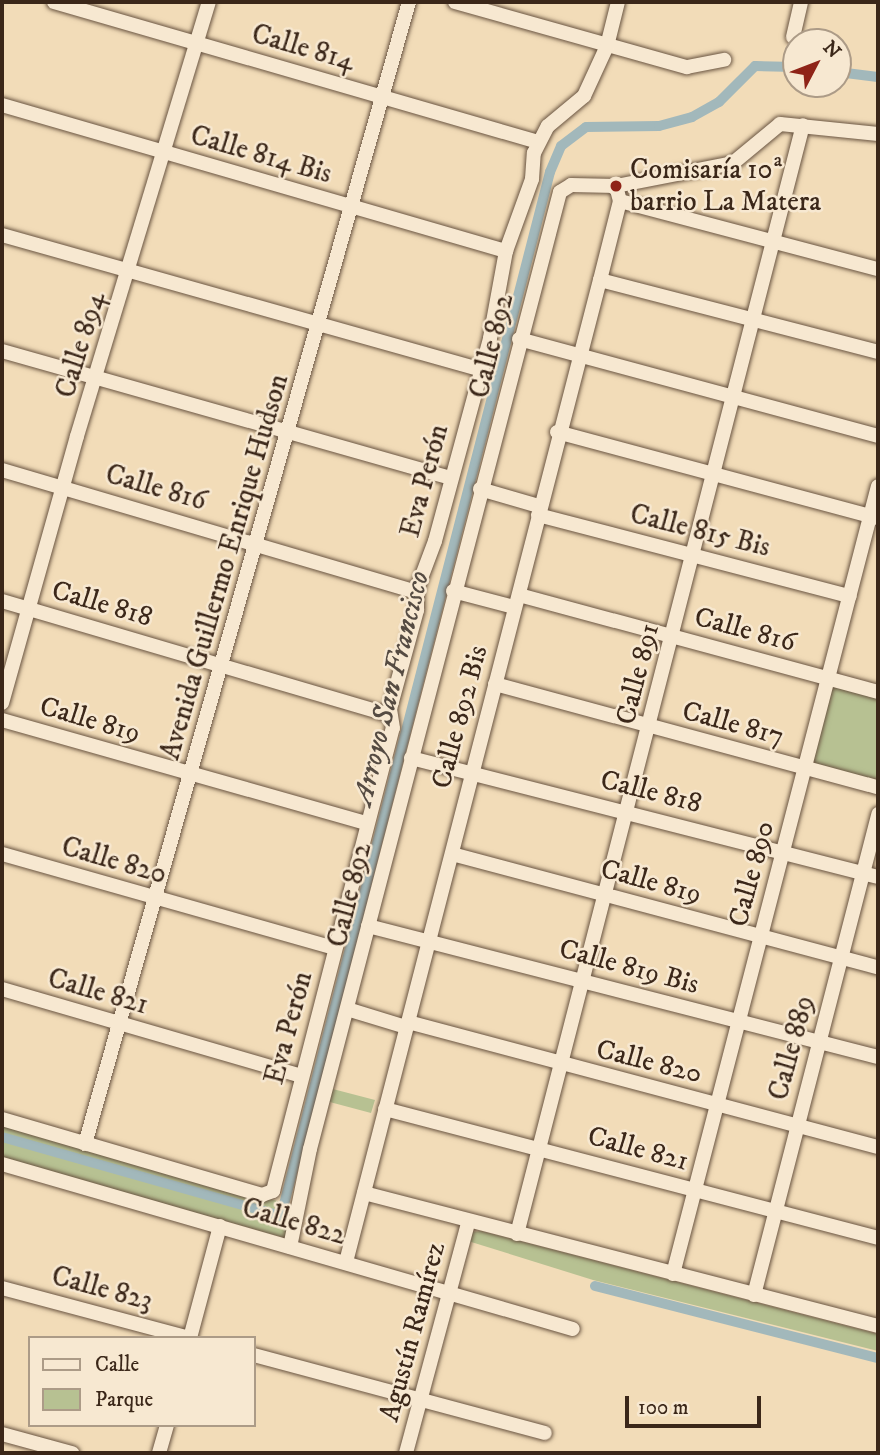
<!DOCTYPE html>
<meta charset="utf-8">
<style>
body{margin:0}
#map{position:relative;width:880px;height:1455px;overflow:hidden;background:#f2dcb8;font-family:"IM FELL DW Pica",serif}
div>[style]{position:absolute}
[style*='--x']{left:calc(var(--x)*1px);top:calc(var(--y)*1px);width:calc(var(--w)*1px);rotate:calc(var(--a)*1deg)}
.green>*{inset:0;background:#b7c192}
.canal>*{height:10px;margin:-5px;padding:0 5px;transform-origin:5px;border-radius:5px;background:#a2b8bb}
.roads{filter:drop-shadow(0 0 2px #695441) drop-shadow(0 0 2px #695441)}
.minor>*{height:14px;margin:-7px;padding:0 7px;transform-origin:7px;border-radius:7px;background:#f7e8d1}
.dots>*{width:19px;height:19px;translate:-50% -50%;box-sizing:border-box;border:4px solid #f7e8d1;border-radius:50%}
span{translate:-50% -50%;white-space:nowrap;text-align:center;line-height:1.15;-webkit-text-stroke:5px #f7e8d1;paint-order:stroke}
.street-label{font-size:28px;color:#3b2719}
.poi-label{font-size:28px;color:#3b2719}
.left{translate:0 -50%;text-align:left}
.water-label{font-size:30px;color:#554b42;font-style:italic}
.frame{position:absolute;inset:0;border:4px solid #3b2719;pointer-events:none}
.legend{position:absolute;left:28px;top:1336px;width:228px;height:91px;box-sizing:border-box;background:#f7e8d1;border:2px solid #ac9b87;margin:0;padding:9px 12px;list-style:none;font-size:21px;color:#3b2719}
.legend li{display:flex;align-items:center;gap:14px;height:35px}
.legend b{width:35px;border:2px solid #ac9b87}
.north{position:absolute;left:782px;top:28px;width:70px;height:70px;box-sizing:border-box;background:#f7e8d1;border:2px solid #ac9b87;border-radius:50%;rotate:48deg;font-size:19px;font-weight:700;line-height:28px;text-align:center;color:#3b2719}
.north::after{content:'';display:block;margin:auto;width:24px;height:32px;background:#8f2418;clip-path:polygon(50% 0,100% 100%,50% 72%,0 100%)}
.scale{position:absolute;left:625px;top:1396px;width:136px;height:32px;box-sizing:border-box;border:4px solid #3b2719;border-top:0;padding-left:9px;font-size:21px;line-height:24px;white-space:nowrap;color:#3b2719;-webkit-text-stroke:5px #f7e8d1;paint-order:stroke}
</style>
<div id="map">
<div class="green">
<i style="clip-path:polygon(830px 685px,878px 697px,878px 781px,810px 763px)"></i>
<i style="clip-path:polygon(329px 1088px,375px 1100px,371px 1113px,326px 1101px)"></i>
<i style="clip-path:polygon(2px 1122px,295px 1206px,285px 1238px,2px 1158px)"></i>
<i style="clip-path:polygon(481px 1231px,878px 1334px,878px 1351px,593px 1280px,468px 1241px,472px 1232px)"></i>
</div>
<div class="canal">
<i style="--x:838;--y:72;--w:40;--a:7.1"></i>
<i style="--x:2;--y:1137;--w:290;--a:15.8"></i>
<i style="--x:281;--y:1216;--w:1078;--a:-75.55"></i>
<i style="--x:550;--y:172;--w:28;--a:-67"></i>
<i style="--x:561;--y:146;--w:31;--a:-37"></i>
<i style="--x:586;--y:127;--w:73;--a:-0.8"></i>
<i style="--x:659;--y:126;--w:34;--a:-15"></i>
<i style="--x:692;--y:117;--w:31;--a:-29"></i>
<i style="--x:719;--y:102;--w:51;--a:-45"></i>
<i style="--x:755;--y:66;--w:41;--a:1.4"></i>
<i style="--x:595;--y:1286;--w:292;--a:14.3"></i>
</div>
<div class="roads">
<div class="minor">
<i style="--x:54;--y:2;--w:504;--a:16.13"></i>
<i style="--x:455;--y:2;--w:241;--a:15.7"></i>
<i style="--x:687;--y:67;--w:38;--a:-11"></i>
<i style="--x:793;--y:37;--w:36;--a:-77"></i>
<i style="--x:2;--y:105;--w:525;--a:16.16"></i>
<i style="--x:620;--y:201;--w:267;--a:14.8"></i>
<i style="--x:2;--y:235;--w:495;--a:15.7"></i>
<i style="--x:600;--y:280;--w:287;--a:14.5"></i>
<i style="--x:519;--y:339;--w:372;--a:15.1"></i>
<i style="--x:2;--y:351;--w:466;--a:15.8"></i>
<i style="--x:557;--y:432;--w:331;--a:15"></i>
<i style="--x:2;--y:470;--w:433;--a:16.4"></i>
<i style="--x:480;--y:489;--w:61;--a:16.1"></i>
<i style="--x:538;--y:515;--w:322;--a:14.6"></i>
<i style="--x:453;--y:591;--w:63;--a:14.7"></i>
<i style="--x:519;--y:595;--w:372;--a:15.1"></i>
<i style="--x:2;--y:601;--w:404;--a:16.4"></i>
<i style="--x:495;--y:684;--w:397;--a:15.1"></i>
<i style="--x:2;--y:703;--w:277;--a:-74.3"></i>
<i style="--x:77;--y:436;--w:454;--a:-73.1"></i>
<i style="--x:2;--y:720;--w:379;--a:15.8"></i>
<i style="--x:411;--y:758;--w:482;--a:14.3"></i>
<i style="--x:2;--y:854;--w:346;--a:15.8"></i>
<i style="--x:452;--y:854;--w:441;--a:14.9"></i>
<i style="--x:368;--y:926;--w:527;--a:14.41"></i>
<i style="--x:2;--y:989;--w:312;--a:16.2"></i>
<i style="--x:347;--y:1009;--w:62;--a:17"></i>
<i style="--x:408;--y:1022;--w:486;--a:14.9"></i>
<i style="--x:385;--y:1109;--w:510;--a:14.66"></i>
<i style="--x:2;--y:1119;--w:271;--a:16.3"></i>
<i style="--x:262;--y:1195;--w:12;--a:-20"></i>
<i style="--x:273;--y:1191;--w:478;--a:-75.5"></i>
<i style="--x:393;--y:728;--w:19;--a:-99"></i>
<i style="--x:390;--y:709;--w:103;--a:-74.7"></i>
<i style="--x:417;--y:610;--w:21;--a:-90"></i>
<i style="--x:417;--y:589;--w:51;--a:-69.4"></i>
<i style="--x:435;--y:541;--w:210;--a:-74.8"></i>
<i style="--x:490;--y:338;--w:88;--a:-79.6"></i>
<i style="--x:506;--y:251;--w:77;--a:-70.1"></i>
<i style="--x:532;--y:179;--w:26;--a:-86"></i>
<i style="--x:534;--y:153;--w:30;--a:-63"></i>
<i style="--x:548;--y:126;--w:47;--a:-39.8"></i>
<i style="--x:584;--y:96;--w:55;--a:-65.3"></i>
<i style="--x:607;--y:46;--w:45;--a:-76"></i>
<i style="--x:85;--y:1144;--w:1187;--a:-74.16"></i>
<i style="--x:2;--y:1164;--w:594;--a:16.12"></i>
<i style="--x:364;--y:1193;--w:531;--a:14.51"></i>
<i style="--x:517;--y:1234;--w:1145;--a:-75.54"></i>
<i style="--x:290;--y:1247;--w:100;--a:-78.5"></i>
<i style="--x:310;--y:1149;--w:989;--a:-75.36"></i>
<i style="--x:560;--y:192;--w:13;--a:-32"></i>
<i style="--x:571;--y:185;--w:45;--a:1.3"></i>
<i style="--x:616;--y:186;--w:119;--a:-11.1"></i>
<i style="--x:733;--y:163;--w:61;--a:-39.7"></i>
<i style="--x:780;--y:124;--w:99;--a:5.8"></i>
<i style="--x:346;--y:1262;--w:1014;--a:-75.5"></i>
<i style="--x:600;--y:280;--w:81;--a:-75.8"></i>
<i style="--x:620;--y:201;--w:16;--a:-105"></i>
<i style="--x:673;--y:1274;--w:814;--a:-75.42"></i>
<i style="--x:2;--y:1288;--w:195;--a:14.9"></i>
<i style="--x:754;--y:1295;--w:497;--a:-75.5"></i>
<i style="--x:190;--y:1338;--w:116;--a:-75"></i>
<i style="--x:254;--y:1355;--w:301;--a:15"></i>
<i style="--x:2;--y:1434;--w:73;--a:15.2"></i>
<i style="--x:159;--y:1453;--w:29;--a:-74"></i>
<i style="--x:406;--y:1453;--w:238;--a:-74.9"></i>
</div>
</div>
<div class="dots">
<i style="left:616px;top:186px;background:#8f2418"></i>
</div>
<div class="street-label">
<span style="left:303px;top:48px;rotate:16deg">Calle 814</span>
<span style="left:261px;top:155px;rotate:16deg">Calle 814 Bis</span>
<span style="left:81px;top:345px;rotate:-73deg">Calle 894</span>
<span style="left:492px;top:346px;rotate:-76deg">Calle 892</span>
<span style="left:425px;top:481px;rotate:-75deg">Eva Perón</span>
<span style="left:156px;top:488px;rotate:16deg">Calle 816</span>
<span style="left:700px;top:531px;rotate:14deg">Calle 815 Bis</span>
<span style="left:225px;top:567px;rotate:-74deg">Avenida Guillermo Enrique Hudson</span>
<span style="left:102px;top:604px;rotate:16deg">Calle 818</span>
<span style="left:745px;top:630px;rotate:15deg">Calle 816</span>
<span style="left:638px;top:674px;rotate:-76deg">Calle 891</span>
<span style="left:460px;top:717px;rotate:-75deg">Calle 892 Bis</span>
<span style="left:90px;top:720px;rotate:16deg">Calle 819</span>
<span style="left:733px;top:724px;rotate:15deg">Calle 817</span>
<span style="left:651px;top:792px;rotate:14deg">Calle 818</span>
<span style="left:114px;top:861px;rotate:16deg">Calle 820</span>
<span style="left:752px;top:874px;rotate:-75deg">Calle 890</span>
<span style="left:651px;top:882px;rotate:15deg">Calle 819</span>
<span style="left:350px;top:895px;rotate:-76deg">Calle 892</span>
<span style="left:629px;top:967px;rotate:15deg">Calle 819 Bis</span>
<span style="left:98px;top:992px;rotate:16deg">Calle 821</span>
<span style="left:289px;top:1028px;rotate:-75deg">Eva Perón</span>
<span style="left:792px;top:1048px;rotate:-75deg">Calle 889</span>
<span style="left:649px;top:1062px;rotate:14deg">Calle 820</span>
<span style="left:638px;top:1149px;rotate:15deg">Calle 821</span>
<span style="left:294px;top:1222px;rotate:16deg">Calle 822</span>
<span style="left:102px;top:1289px;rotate:15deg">Calle 823</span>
<span style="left:413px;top:1332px;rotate:-75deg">Agustín Ramírez</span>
</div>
<div class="poi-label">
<span class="left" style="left:630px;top:186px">Comisaría 10ª<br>barrio La Matera</span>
</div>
<div class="water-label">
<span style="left:392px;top:688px;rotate:-76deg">Arroyo San Francisco</span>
</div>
<div class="frame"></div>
<ul class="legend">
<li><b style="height:9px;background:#f7e8d1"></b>Calle</li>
<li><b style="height:19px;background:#b7c192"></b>Parque</li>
</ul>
<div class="north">N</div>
<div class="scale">100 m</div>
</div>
